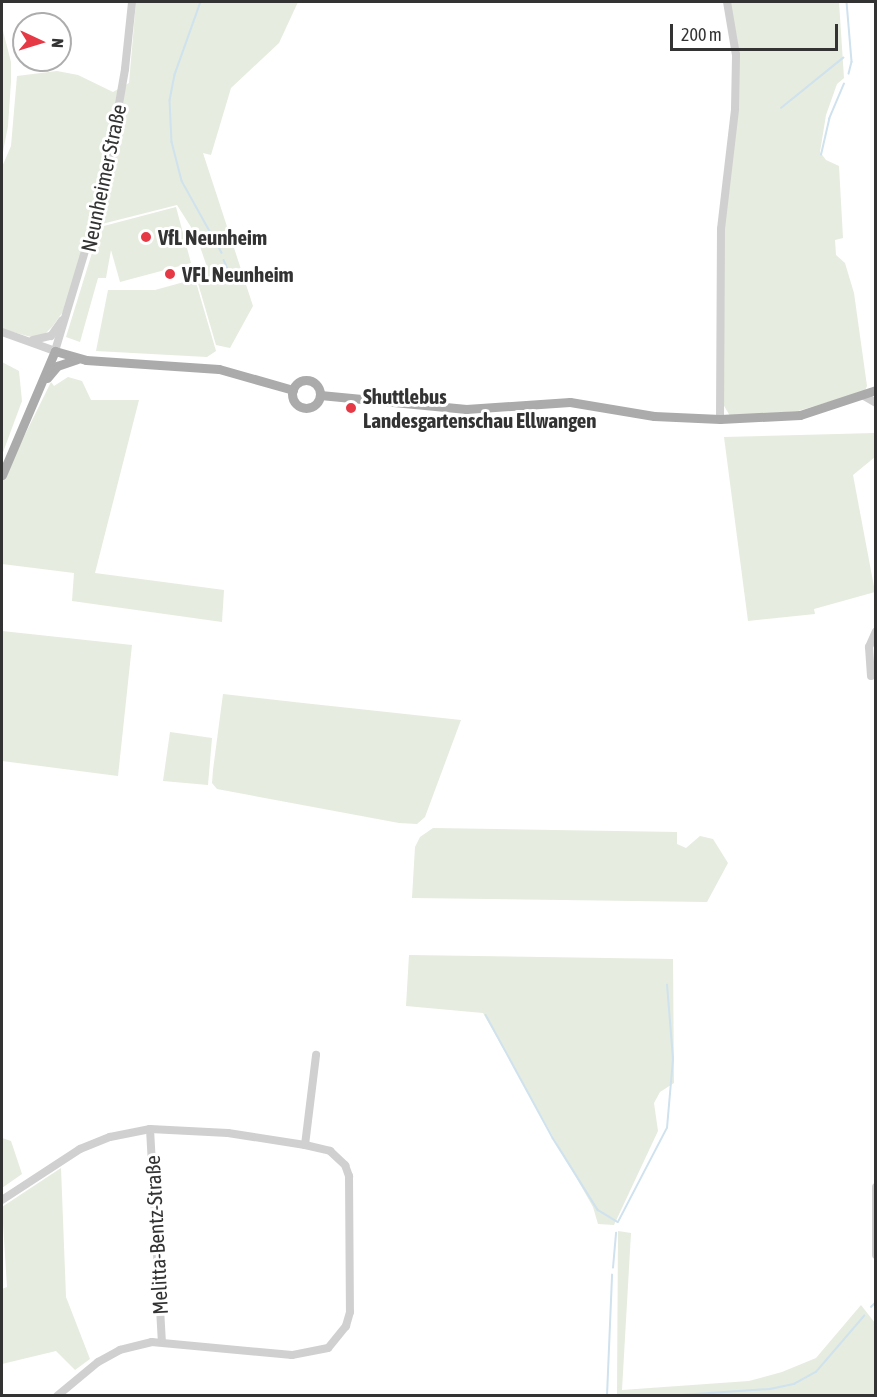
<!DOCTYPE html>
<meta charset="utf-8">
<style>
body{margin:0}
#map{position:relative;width:877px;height:1397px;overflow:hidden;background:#fff;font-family:"Asap Condensed",sans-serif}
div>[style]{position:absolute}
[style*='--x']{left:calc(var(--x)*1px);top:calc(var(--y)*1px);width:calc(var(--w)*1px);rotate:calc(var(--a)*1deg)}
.green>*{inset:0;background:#e6ecdf}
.stream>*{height:1.5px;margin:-0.75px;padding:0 0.75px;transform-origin:0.75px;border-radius:0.75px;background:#cfe2ee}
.minor>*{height:8px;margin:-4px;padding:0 4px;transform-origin:4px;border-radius:4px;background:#d0d0d0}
.major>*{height:9px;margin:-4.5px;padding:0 4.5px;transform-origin:4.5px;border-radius:4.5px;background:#ababab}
.major>.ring{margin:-4.5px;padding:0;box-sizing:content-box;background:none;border:9px solid #ababab;border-radius:50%}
.dots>*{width:16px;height:16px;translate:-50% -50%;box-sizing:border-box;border:3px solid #fff;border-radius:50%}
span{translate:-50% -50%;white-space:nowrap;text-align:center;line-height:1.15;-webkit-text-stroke:6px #fff;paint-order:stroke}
.street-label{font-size:21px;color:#333}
.poi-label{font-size:21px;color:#333;font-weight:700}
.left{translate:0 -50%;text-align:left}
.frame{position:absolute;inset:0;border:3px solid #333;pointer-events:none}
.north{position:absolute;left:12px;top:12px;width:60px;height:60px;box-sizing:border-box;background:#fff;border:2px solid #adadad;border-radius:50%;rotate:94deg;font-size:16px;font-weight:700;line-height:24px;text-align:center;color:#333}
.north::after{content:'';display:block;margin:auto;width:21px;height:27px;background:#e63946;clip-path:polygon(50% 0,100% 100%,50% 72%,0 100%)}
.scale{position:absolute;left:670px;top:24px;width:168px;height:27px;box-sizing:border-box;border:3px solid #333;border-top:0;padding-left:8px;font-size:18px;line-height:21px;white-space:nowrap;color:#333;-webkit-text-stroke:4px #fff;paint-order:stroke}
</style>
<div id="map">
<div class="green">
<i style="clip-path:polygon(136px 2px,298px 2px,279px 43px,231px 88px,211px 155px,203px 153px,253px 306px,230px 348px,216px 345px,195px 273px,207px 267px,196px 235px,177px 205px,90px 227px,65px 309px,52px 327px,44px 335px,31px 337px,2px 329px,2px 167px,11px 146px,17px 76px,57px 71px,78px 75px,113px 92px,129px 83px)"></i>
<i style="clip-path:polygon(730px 2px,839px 2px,844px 78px,837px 84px,826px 115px,820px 152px,826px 160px,839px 166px,843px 238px,835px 240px,836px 255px,845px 263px,854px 293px,867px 386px,865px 391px,798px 411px,730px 416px,723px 404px,724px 225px,739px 76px)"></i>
<i style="clip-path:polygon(2px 27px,11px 62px,11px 81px,8px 126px,2px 157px)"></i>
<i style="clip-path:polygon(176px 207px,191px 263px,120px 282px,111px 250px,106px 278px,98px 278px,80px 342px,66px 337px,100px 227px)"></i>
<i style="clip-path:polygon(195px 279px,216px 351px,207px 357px,96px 351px,108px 290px,155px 290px)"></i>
<i style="clip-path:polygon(2px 362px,19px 371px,22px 401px,2px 455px)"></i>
<i style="clip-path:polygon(68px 377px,82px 381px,91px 400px,139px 400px,95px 573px,224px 590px,222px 622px,72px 601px,74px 573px,2px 564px,2px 481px,51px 382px,54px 386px)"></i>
<i style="clip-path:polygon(875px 433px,875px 457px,853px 475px,875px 592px,814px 609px,815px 614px,748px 621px,724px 437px)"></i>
<i style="clip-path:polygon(2px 631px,132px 645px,118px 776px,2px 761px)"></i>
<i style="clip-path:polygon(223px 694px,303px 703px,461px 720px,425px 817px,417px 824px,399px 823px,217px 789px,212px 783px,213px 770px)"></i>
<i style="clip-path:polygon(170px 732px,212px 738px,208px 785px,163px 781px)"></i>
<i style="clip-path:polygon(433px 828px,677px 832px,677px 844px,686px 848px,700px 836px,713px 839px,728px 863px,707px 902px,412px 898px,415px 847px,420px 837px)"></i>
<i style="clip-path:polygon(409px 955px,673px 959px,674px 1083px,660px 1092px,654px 1103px,658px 1131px,614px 1225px,598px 1224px,593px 1207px,483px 1013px,406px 1006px)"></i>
<i style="clip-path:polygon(2px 1138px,11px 1141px,22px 1174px,2px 1188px)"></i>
<i style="clip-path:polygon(61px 1168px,66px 1297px,90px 1359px,75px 1370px,56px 1351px,2px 1364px,2px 1289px,7px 1287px,2px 1207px)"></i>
<i style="clip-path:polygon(618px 1231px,631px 1233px,622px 1390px,749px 1381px,782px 1372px,816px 1358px,861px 1305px,875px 1323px,875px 1395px,617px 1395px)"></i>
</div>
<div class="stream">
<i style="--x:201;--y:2;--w:77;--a:109.6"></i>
<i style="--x:175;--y:75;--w:25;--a:101"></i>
<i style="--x:170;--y:100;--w:42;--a:87.3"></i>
<i style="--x:172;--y:142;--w:40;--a:75.6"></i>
<i style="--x:182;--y:181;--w:82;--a:60.9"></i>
<i style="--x:847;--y:2;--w:60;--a:85.2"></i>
<i style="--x:852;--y:62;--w:12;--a:104"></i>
<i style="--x:781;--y:108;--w:80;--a:-38.9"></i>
<i style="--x:821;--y:155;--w:37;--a:-77"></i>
<i style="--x:829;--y:119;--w:38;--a:-67"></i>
<i style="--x:224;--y:260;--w:10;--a:66"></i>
<i style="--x:486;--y:1015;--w:140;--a:61.4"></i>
<i style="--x:553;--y:1138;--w:85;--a:58"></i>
<i style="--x:598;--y:1210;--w:23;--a:31"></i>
<i style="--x:618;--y:1222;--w:106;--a:-62.5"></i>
<i style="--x:667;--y:1128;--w:69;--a:-85"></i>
<i style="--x:673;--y:1059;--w:74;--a:-94.6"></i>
<i style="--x:613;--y:1268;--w:35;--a:-85"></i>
<i style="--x:871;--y:1307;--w:7;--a:-45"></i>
<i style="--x:607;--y:1396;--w:121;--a:-87.6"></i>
<i style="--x:667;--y:1396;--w:103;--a:-3.9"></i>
<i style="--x:770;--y:1389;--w:25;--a:-12"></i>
<i style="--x:794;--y:1384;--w:25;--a:-29"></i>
<i style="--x:816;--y:1372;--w:74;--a:-49.4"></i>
</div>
<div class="minor">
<i style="--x:2;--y:332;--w:56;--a:19.7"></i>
<i style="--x:55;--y:351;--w:174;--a:-73.3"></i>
<i style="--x:105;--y:184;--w:117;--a:-80.1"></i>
<i style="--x:125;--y:69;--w:67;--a:-84"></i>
<i style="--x:33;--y:340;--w:18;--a:-13"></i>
<i style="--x:51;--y:336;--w:19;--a:-55"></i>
<i style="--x:864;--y:396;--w:14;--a:30"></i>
<i style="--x:720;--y:419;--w:190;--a:-89.7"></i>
<i style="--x:721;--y:229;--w:121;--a:-83.3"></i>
<i style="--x:735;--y:109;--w:54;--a:-88.9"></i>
<i style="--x:736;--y:55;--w:54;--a:-99.6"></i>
<i style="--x:871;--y:676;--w:29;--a:-94"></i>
<i style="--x:869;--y:647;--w:17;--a:-66"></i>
<i style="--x:150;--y:1129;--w:212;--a:86.8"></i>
<i style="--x:305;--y:1145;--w:91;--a:-83"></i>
<i style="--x:876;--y:1187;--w:68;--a:90"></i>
<i style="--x:2;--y:1200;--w:93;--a:-33.2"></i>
<i style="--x:80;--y:1149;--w:32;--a:-22"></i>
<i style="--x:110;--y:1137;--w:41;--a:-11.3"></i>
<i style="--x:150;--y:1129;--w:78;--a:2.9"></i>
<i style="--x:228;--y:1133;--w:78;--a:8.9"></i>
<i style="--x:305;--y:1145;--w:26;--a:13"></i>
<i style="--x:330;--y:1151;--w:21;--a:43"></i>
<i style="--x:345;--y:1165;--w:12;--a:70"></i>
<i style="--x:349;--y:1176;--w:136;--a:89.6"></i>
<i style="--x:350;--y:1312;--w:15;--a:106"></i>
<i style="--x:346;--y:1326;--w:28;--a:129"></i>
<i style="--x:328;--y:1348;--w:37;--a:169"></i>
<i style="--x:292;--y:1355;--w:141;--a:-174.7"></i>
<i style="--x:152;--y:1342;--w:33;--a:166"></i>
<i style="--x:120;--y:1350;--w:25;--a:151"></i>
<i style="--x:98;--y:1362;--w:53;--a:140.3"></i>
</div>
<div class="major">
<i style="--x:47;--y:378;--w:16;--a:-50"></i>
<i style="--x:57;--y:366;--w:21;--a:-19"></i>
<i class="ring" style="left:292px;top:380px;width:19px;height:19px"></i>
<i style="--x:320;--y:395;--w:147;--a:5.5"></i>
<i style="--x:466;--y:409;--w:104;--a:-3.9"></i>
<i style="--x:570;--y:402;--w:85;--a:9.5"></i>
<i style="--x:654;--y:416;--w:66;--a:2.6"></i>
<i style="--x:720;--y:419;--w:80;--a:-2.9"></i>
<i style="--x:800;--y:415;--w:80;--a:-18.2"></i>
<i style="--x:2;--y:475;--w:135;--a:-66.9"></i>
<i style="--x:55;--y:351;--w:32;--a:16"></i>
<i style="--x:86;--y:360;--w:133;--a:3.9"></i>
<i style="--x:219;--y:369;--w:77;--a:15.8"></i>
</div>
<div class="dots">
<i style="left:146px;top:237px;background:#e63946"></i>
<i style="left:170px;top:274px;background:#e63946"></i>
<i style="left:351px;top:408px;background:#e63946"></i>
</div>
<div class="street-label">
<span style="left:103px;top:178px;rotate:-78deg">Neunheimer Straße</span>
<span style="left:156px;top:1235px;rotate:-93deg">Melitta-Bentz-Straße</span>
</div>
<div class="poi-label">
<span class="left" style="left:158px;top:237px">VfL Neunheim</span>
<span class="left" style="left:182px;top:274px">VFL Neunheim</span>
<span class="left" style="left:363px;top:408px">Shuttlebus<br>Landesgartenschau Ellwangen</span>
</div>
<div class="frame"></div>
<div class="north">N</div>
<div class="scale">200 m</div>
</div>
